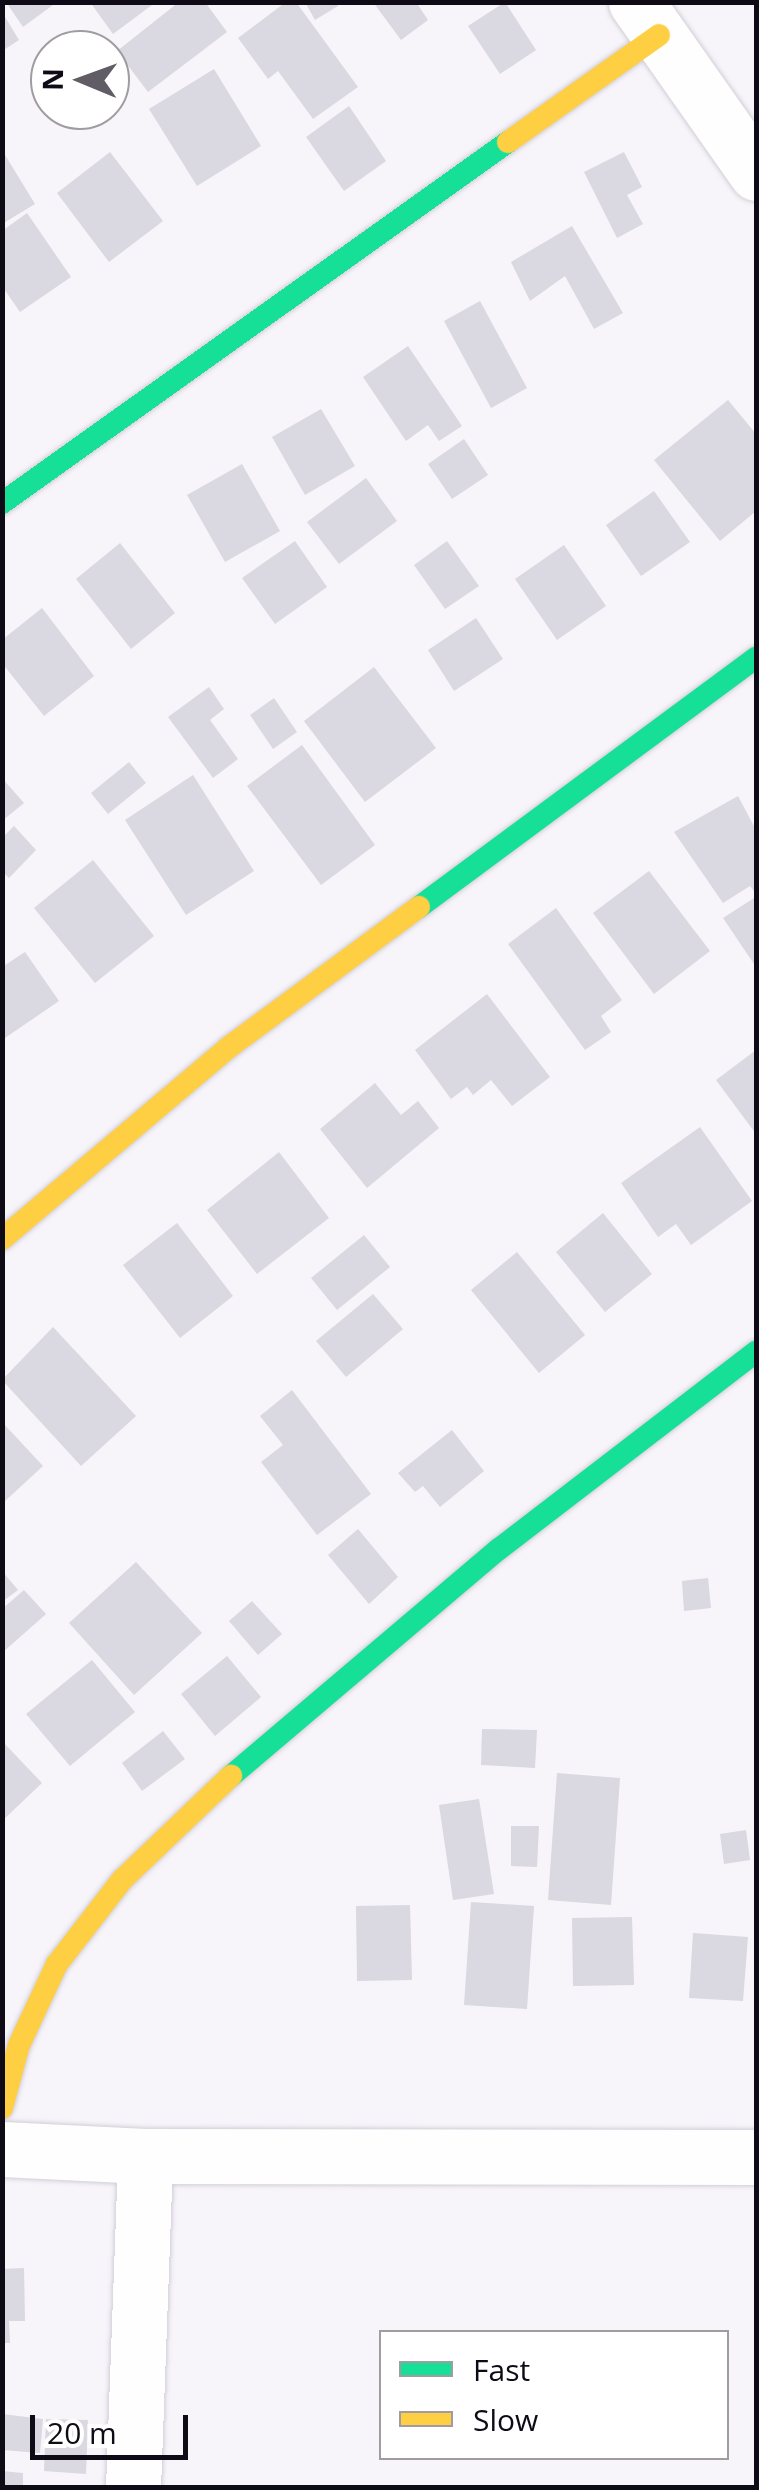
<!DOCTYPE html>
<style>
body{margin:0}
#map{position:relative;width:759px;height:2490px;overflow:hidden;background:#f7f5fa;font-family:"Open Sans",sans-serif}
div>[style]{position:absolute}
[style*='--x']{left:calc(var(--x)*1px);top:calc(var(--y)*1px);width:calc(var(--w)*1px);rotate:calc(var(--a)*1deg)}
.building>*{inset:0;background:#dad8e0}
.roads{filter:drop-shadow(0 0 2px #d2ced7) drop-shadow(0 0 2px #d2ced7)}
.street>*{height:55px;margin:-27.5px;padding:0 27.5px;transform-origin:27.5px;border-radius:27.5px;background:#fefefe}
.fast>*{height:22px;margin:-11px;padding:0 11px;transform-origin:11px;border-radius:11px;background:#16e098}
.slow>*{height:22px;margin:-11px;padding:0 11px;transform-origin:11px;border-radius:11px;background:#ffcf43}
span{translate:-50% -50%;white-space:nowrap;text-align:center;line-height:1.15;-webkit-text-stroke:8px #fff;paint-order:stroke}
.frame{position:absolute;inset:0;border:5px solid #0e0b16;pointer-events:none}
.legend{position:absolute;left:379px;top:2330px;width:350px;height:130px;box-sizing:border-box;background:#fff;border:2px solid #9f9da2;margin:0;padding:12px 18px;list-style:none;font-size:30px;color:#0e0b16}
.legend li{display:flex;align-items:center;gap:20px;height:50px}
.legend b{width:50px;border:2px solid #9f9da2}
.north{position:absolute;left:30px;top:30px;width:100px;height:100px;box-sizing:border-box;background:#fff;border:2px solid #9f9da2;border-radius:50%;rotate:271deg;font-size:28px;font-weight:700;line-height:40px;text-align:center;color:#0e0b16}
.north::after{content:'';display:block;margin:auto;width:35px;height:45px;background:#605d66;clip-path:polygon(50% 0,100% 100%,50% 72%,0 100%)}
.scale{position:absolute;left:30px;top:2415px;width:158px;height:45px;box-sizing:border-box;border:5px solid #0e0b16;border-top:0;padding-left:12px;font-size:30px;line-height:35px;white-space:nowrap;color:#0e0b16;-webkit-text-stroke:8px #fff;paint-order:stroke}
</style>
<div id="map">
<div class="building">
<i style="clip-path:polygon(6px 2px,57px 2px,23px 27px)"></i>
<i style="clip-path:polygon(90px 2px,156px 2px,113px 34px)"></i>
<i style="clip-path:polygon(179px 2px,205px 2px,227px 32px,148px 92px,117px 51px)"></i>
<i style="clip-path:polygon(286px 2px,296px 2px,358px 87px,313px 119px,278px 71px,268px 79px,238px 38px)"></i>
<i style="clip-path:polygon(305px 2px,336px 2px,338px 6px,315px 20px)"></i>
<i style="clip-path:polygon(373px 2px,416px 2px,428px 20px,401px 40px)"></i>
<i style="clip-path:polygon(505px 2px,536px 50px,500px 74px,468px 26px)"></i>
<i style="clip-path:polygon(2px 12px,19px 40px,2px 51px)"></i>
<i style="clip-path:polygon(214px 69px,261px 146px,197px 186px,149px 109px)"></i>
<i style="clip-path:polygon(349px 106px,386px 161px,344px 191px,306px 137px)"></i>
<i style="clip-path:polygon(2px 150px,35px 204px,2px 224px)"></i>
<i style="clip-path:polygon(110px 152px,163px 221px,109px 262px,57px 193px)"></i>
<i style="clip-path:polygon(624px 152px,642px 187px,627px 195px,643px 224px,617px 238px,584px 172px)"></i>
<i style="clip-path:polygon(27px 213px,71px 277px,20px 312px,2px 286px,2px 231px)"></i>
<i style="clip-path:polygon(572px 226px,623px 313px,594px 329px,565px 276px,530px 301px,511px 262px)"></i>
<i style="clip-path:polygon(480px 301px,527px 388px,491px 408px,444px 321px)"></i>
<i style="clip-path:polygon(408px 346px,462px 426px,439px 441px,428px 425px,406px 441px,363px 377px)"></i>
<i style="clip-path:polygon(728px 400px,756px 434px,756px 511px,720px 541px,654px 460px)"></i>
<i style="clip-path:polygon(321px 409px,355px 466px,305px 495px,272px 437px)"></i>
<i style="clip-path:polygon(464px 439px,488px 475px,452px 499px,428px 464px)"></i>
<i style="clip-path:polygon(242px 464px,280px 531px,225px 562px,187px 495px)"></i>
<i style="clip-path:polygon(366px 478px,397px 521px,339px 564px,307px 522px)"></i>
<i style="clip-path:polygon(654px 491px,690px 542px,641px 576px,606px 525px)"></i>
<i style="clip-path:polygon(295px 541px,327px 587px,275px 624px,242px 578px)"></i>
<i style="clip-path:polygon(447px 541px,479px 586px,445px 609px,414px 565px)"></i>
<i style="clip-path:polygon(120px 543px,175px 613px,131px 649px,76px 579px)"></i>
<i style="clip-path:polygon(564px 545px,606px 606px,557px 640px,515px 579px)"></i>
<i style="clip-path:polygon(42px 608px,94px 676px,44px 716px,2px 663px,2px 640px)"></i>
<i style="clip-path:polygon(476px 618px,503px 659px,454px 691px,428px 650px)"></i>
<i style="clip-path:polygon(374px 667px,436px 748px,365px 802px,304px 721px)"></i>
<i style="clip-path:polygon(209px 687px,224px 709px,210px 720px,238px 759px,213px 778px,168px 717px)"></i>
<i style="clip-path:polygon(274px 698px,297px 732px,273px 749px,250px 715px)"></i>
<i style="clip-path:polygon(302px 745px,375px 845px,321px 885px,247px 786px)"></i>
<i style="clip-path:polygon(129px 762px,146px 783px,108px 814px,91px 793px)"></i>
<i style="clip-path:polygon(193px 775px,254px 871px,186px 915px,125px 820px)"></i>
<i style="clip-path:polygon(2px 778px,24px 803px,2px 821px)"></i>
<i style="clip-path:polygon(738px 796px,756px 830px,756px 894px,750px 886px,723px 903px,674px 832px)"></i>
<i style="clip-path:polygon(14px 826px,36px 850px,9px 878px,2px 871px,2px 838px)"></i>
<i style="clip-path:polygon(93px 860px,154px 936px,95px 983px,34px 908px)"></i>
<i style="clip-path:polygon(649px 871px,710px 951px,654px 994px,593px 913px)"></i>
<i style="clip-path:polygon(754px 898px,756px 902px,756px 967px,723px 918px)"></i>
<i style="clip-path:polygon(556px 908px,622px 1000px,601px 1016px,611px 1032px,585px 1050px,508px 944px)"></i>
<i style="clip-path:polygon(25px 952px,59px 1001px,2px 1040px,2px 967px)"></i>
<i style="clip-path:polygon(487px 994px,550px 1077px,512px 1106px,491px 1080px,473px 1095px,467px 1087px,451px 1099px,415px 1050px)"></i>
<i style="clip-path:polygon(756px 1050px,756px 1134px,716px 1080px)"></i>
<i style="clip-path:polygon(375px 1083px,401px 1115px,418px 1101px,439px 1128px,367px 1188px,320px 1129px)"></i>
<i style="clip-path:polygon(700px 1127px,752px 1201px,691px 1245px,676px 1224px,658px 1237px,621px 1183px)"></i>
<i style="clip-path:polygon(279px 1152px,329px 1218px,257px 1274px,207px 1210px)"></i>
<i style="clip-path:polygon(603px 1213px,652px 1274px,605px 1312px,556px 1252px)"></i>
<i style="clip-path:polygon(177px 1223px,233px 1296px,180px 1338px,123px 1265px)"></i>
<i style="clip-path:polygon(364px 1235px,390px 1267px,337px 1310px,311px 1278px)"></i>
<i style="clip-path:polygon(517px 1252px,585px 1335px,539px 1373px,471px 1290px)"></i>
<i style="clip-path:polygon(373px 1294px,403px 1329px,346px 1377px,316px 1341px)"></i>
<i style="clip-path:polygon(53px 1327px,136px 1416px,81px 1466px,2px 1380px)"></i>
<i style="clip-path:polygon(292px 1390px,371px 1494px,317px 1535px,261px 1462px,283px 1445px,260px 1416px)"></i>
<i style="clip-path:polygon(2px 1422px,43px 1466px,4px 1502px,2px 1499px)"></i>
<i style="clip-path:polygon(452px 1430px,484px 1471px,440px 1507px,423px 1486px,415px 1492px,398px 1473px)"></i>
<i style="clip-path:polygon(358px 1529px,398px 1577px,369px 1604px,328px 1555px)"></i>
<i style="clip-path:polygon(136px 1562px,202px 1633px,134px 1695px,69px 1623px)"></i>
<i style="clip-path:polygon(2px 1571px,18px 1590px,2px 1602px)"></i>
<i style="clip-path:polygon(708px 1578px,711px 1608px,684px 1611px,682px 1581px)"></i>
<i style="clip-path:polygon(24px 1590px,46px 1614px,2px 1653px,2px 1609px)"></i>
<i style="clip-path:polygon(252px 1601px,282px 1634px,258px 1655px,229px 1621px)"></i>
<i style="clip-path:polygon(227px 1656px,261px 1697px,215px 1736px,181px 1694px)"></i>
<i style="clip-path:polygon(92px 1660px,135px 1712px,70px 1766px,26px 1714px)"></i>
<i style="clip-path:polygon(482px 1729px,537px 1730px,535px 1768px,481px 1765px)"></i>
<i style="clip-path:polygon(163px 1731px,185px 1759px,142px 1791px,122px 1763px)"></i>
<i style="clip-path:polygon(2px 1741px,42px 1783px,2px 1821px)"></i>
<i style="clip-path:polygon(557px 1773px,620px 1778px,611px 1905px,548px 1900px)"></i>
<i style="clip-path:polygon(479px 1799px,494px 1894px,453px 1900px,439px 1805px)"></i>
<i style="clip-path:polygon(511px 1826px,539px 1826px,537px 1867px,511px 1866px)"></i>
<i style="clip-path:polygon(746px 1830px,750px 1860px,724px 1864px,720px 1834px)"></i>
<i style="clip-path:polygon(471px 1902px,534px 1906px,527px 2009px,464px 2005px)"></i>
<i style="clip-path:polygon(410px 1905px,412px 1980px,357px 1981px,356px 1906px)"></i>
<i style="clip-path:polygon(632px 1917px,634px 1985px,573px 1986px,572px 1918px)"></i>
<i style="clip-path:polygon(693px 1933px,748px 1937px,743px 2001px,689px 1998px)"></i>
<i style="clip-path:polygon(24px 2268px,25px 2321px,9px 2321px,10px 2343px,2px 2343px,2px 2269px)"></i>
<i style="clip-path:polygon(2px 2414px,43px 2419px,40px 2453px,2px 2450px)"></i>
<i style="clip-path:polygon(46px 2419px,88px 2420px,86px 2474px,44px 2471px)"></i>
<i style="clip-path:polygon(2px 2471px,23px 2473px,23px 2488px,2px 2488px)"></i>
</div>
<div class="roads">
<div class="street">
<i style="--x:636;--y:2;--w:209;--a:54.9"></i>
<i style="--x:2;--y:2149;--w:143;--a:2.8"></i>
<i style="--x:145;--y:2156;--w:611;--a:0.09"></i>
<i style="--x:133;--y:2488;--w:332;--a:-87.9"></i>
</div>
<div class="fast">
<i style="--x:2;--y:503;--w:622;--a:-35.51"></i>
<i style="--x:419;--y:907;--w:419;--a:-36.5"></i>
<i style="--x:231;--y:1776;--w:351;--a:-40.3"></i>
<i style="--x:499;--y:1549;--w:324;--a:-37.5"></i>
</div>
<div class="slow">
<i style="--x:508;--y:142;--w:185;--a:-35.3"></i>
<i style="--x:2;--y:1239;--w:297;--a:-40.2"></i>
<i style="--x:229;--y:1047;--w:236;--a:-36.4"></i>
<i style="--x:2;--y:2108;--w:65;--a:-74.9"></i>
<i style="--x:19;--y:2045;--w:89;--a:-64.9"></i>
<i style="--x:57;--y:1964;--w:106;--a:-52.3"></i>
<i style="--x:122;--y:1880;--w:151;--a:-43.7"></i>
</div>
</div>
<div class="frame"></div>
<ul class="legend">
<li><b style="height:12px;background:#16e098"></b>Fast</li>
<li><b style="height:12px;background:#ffcf43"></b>Slow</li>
</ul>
<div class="north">N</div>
<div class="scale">20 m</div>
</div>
